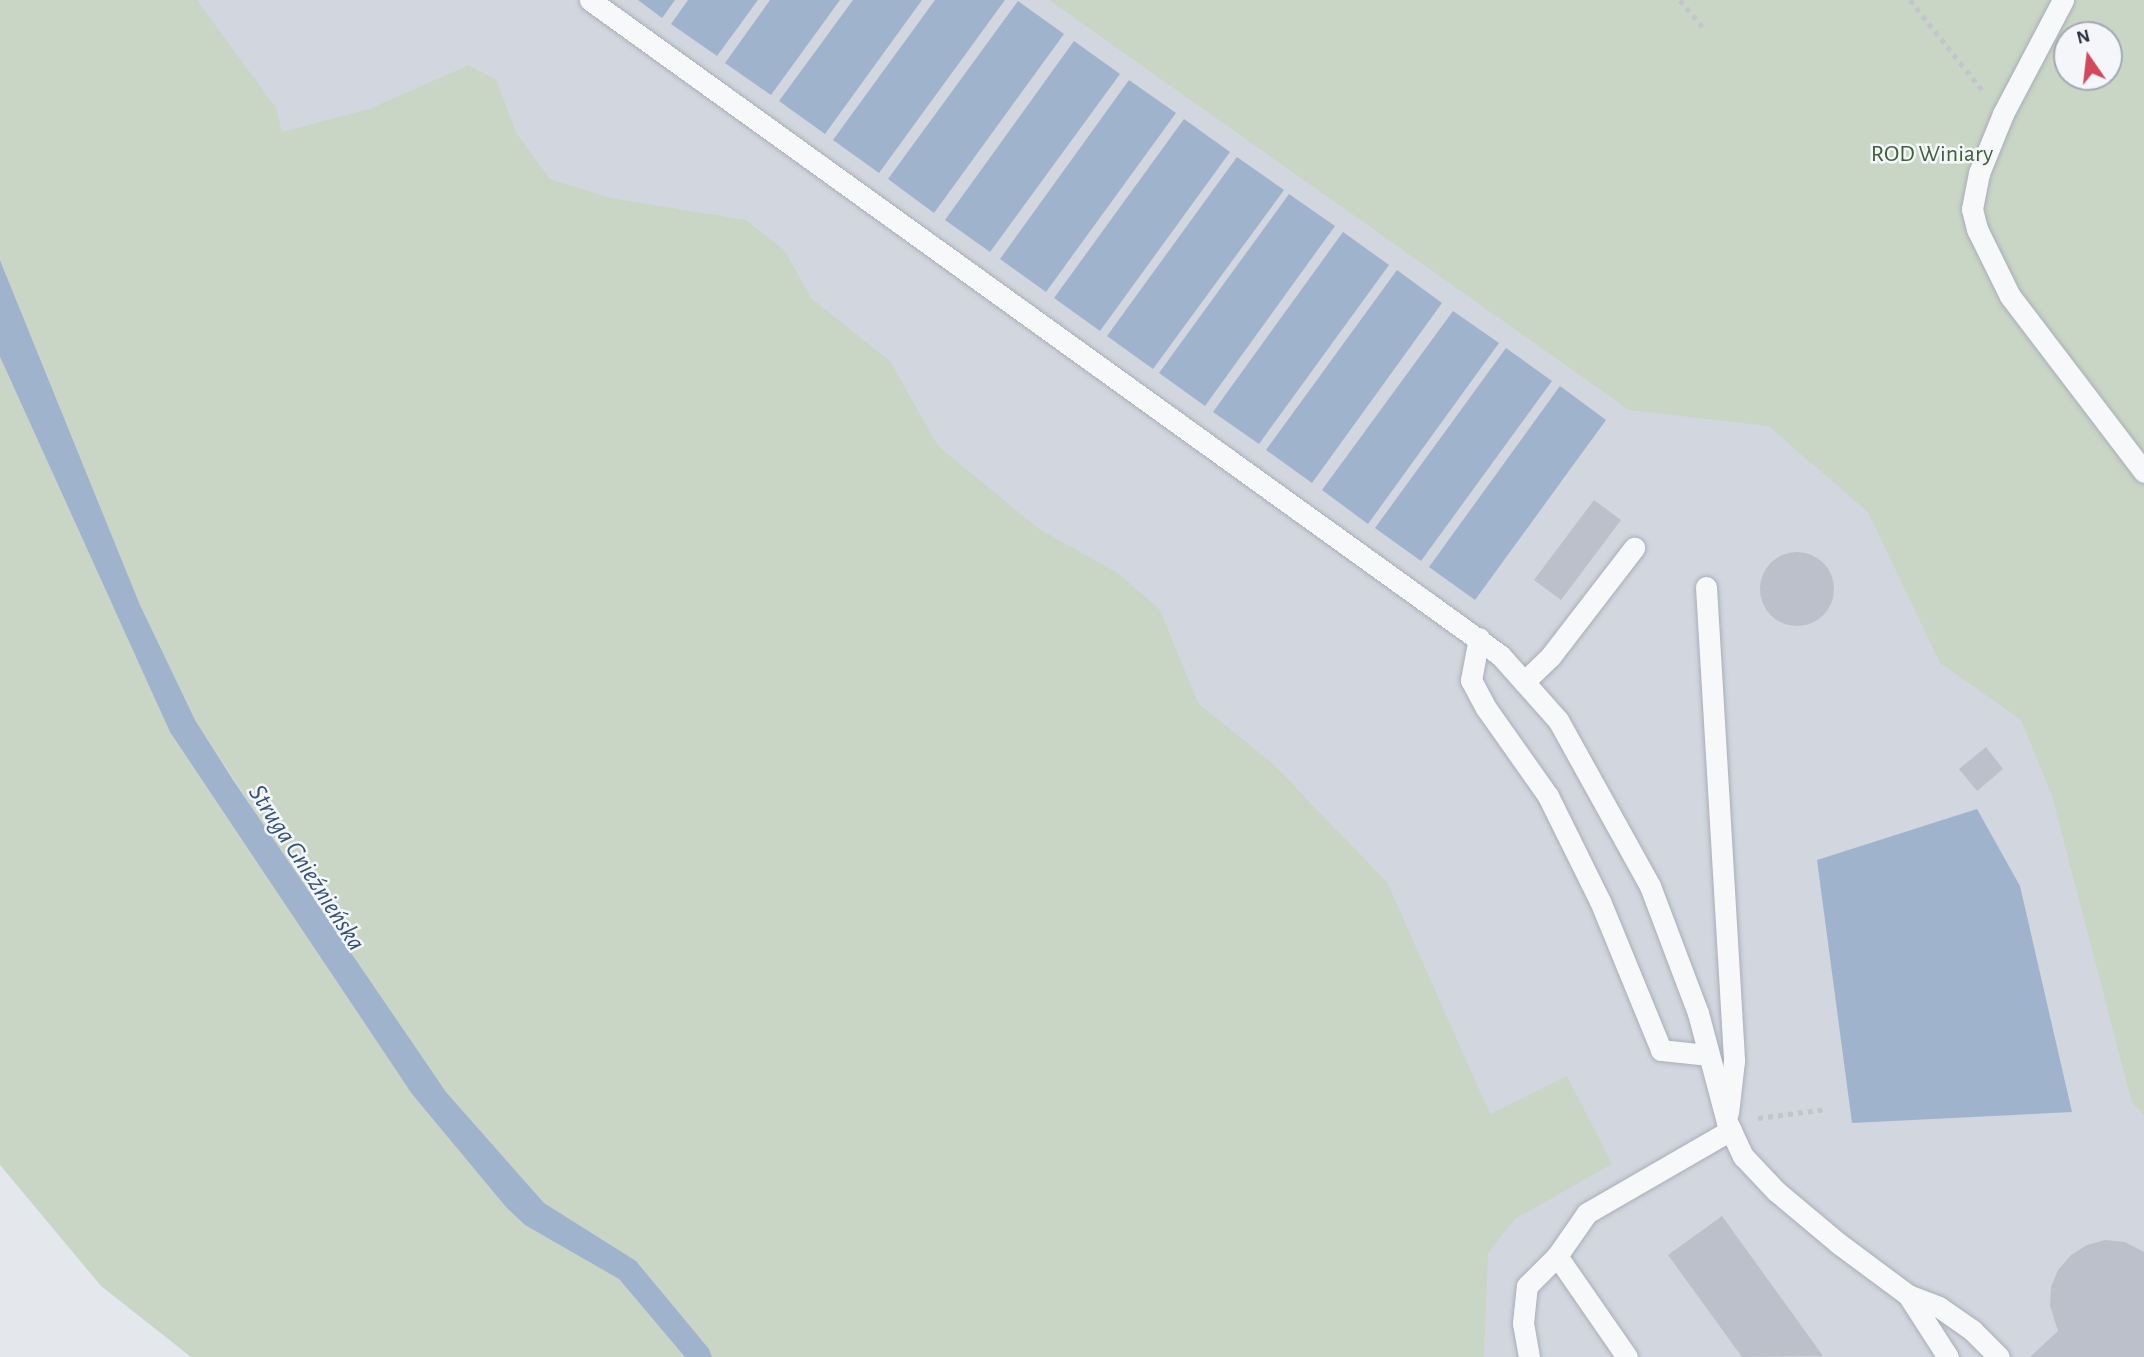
<!DOCTYPE html>
<meta charset="utf-8">
<style>
body{margin:0}
#map{position:relative;width:2144px;height:1357px;overflow:hidden;background:#e4e7ec;font-family:"Alegreya Sans",sans-serif}
div>[style]{position:absolute}
[style*='--x']{left:calc(var(--x)*1px);top:calc(var(--y)*1px);width:calc(var(--w)*1px);rotate:calc(var(--a)*1deg)}
.built>*{inset:0;background:#d2d6de}
.green>*{inset:0;background:#c9d6c5}
.water>*{inset:0;background:#9fb4cc}
.building>*{inset:0;background:#bbc0ca}
.round{border-radius:50%}
.path>*{height:4.5px;margin-top:-2.25px;transform-origin:0;background:repeating-linear-gradient(90deg,#c2c5cb 0 5px,transparent 0 10px)}
.roads{filter:drop-shadow(0 0 2px #a9aeb7) drop-shadow(0 0 2px #a9aeb7)}
.service>*{height:21px;margin:-10.5px;padding:0 10.5px;transform-origin:10.5px;border-radius:10.5px;background:#f7f8fa}
span{translate:-50% -50%;white-space:nowrap;text-align:center;line-height:1.15;-webkit-text-stroke:5px #f4f6f9;paint-order:stroke}
.park-label{font-size:24px;color:#3f6138}
.water-label{font-size:26px;color:#34527a;font-style:italic}
.north{position:absolute;left:2053px;top:21px;width:70px;height:70px;box-sizing:border-box;background:#f4f6f9;border:2px solid #a4a8b1;border-radius:50%;rotate:346deg;font-size:19px;font-weight:700;line-height:28px;text-align:center;color:#2b3445}
.north::after{content:'';display:block;margin:auto;width:24px;height:32px;background:#d1495b;clip-path:polygon(50% 0,100% 100%,50% 72%,0 100%)}
</style>
<div id="map">
<div class="built">
<i style="clip-path:polygon(193px 0,1445px 0,2144px 657px,2144px 1357px,377px 1357px,87px 627px,135px 593px,0 256px)"></i>
</div>
<div class="green">
<i style="clip-path:polygon(0 0,197px 0,276px 108px,282px 132px,369px 109px,469px 65px,496px 80px,517px 134px,550px 179px,610px 198px,746px 220px,785px 251px,811px 298px,890px 361px,938px 446px,1039px 529px,1118px 573px,1160px 610px,1198px 703px,1272px 763px,1387px 882px,1490px 1114px,1567px 1076px,1612px 1164px,1515px 1219px,1488px 1253px,1484px 1357px,712px 1357px,709px 1349px,636px 1261px,544px 1203px,446px 1092px,344px 946px,195px 720px,140px 605px,0 260px)"></i>
<i style="clip-path:polygon(evenodd,1049px 0,2144px 0,2144px 1116px,2132px 1103px,2052px 796px,2021px 720px,1940px 663px,1868px 512px,1768px 426px,1629px 410px,1049px 0,2067px 35px,2109px 35px,2109px 77px,2067px 77px,2067px 35px)"></i>
<i style="clip-path:polygon(0 357px,170px 732px,412px 1094px,525px 1225px,619px 1279px,685px 1357px,191px 1357px,101px 1286px,0 1165px)"></i>
</div>
<div class="water">
<i style="clip-path:polygon(638px 0,675px 0,662px 18px)"></i>
<i style="clip-path:polygon(688px 0,758px 0,717px 56px,671px 24px)"></i>
<i style="clip-path:polygon(770px 0,840px 0,771px 95px,725px 63px)"></i>
<i style="clip-path:polygon(853px 0,922px 0,825px 134px,779px 101px)"></i>
<i style="clip-path:polygon(935px 0,1005px 0,879px 173px,833px 140px)"></i>
<i style="clip-path:polygon(1018px 1px,1064px 34px,934px 213px,888px 179px)"></i>
<i style="clip-path:polygon(1074px 41px,1120px 74px,990px 252px,945px 220px)"></i>
<i style="clip-path:polygon(1129px 80px,1176px 113px,1046px 292px,1000px 259px)"></i>
<i style="clip-path:polygon(1184px 119px,1230px 152px,1100px 331px,1054px 298px)"></i>
<i style="clip-path:polygon(1237px 157px,1284px 190px,1153px 369px,1107px 336px)"></i>
<i style="clip-path:polygon(1289px 194px,1335px 226px,1205px 406px,1159px 373px)"></i>
<i style="clip-path:polygon(1343px 232px,1389px 265px,1259px 444px,1213px 412px)"></i>
<i style="clip-path:polygon(0 260px,140px 605px,195px 720px,233px 780px,446px 1092px,544px 1203px,636px 1261px,709px 1349px,712px 1357px,685px 1357px,619px 1279px,525px 1225px,506px 1207px,412px 1094px,170px 732px,0 357px)"></i>
<i style="clip-path:polygon(1397px 270px,1442px 303px,1312px 483px,1266px 450px)"></i>
<i style="clip-path:polygon(1453px 311px,1499px 343px,1368px 524px,1322px 490px)"></i>
<i style="clip-path:polygon(1506px 348px,1552px 381px,1421px 561px,1375px 528px)"></i>
<i style="clip-path:polygon(1560px 386px,1606px 420px,1475px 600px,1429px 567px)"></i>
<i style="clip-path:polygon(1977px 809px,2020px 886px,2072px 1112px,1852px 1123px,1817px 860px)"></i>
</div>
<div class="building">
<i style="clip-path:polygon(1594px 500px,1621px 520px,1561px 600px,1534px 580px)"></i>
<i class="round" style="left:1760px;top:552px;width:74px;height:74px"></i>
<i style="clip-path:polygon(1986px 747px,2003px 769px,1977px 791px,1959px 769px)"></i>
<i style="clip-path:polygon(1722px 1216px,1823px 1356px,1742px 1357px,1668px 1255px)"></i>
<i style="clip-path:polygon(2105px 1240px,2125px 1242px,2144px 1252px,2144px 1357px,2030px 1357px,2058px 1331px,2050px 1306px,2051px 1287px,2058px 1270px,2071px 1255px,2087px 1245px)"></i>
</div>
<div class="path">
<i style="--x:1680;--y:0;--w:35;--a:50"></i>
<i style="--x:1910;--y:0;--w:118;--a:51.2"></i>
<i style="--x:1758;--y:1118;--w:69;--a:-7.5"></i>
</div>
<div class="roads">
<div class="service">
<i style="--x:590;--y:0;--w:1121;--a:35.75"></i>
<i style="--x:1500;--y:655;--w:87;--a:48.3"></i>
<i style="--x:1558;--y:720;--w:190;--a:61"></i>
<i style="--x:1650;--y:886;--w:136;--a:69.3"></i>
<i style="--x:1698;--y:1013;--w:113;--a:75.1"></i>
<i style="--x:1727;--y:1122;--w:38;--a:65"></i>
<i style="--x:1743;--y:1156;--w:48;--a:46.7"></i>
<i style="--x:1776;--y:1191;--w:81;--a:40"></i>
<i style="--x:1838;--y:1243;--w:87;--a:36.6"></i>
<i style="--x:1908;--y:1295;--w:33;--a:21"></i>
<i style="--x:1939;--y:1307;--w:40;--a:34.9"></i>
<i style="--x:1972;--y:1330;--w:38;--a:45"></i>
<i style="--x:2063;--y:0;--w:129;--a:117.8"></i>
<i style="--x:2003;--y:114;--w:64;--a:112.1"></i>
<i style="--x:1979;--y:173;--w:37;--a:101"></i>
<i style="--x:1972;--y:209;--w:21;--a:76"></i>
<i style="--x:1977;--y:229;--w:75;--a:63.8"></i>
<i style="--x:2010;--y:296;--w:221;--a:52.7"></i>
<i style="--x:1706;--y:587;--w:475;--a:86.6"></i>
<i style="--x:1734;--y:1061;--w:52;--a:96.6"></i>
<i style="--x:1479;--y:638;--w:43;--a:100.8"></i>
<i style="--x:1471;--y:680;--w:32;--a:62"></i>
<i style="--x:1486;--y:708;--w:108;--a:54.8"></i>
<i style="--x:1548;--y:796;--w:117;--a:63.7"></i>
<i style="--x:1600;--y:901;--w:161;--a:67.7"></i>
<i style="--x:1661;--y:1050;--w:47;--a:6.1"></i>
<i style="--x:1524;--y:682;--w:36;--a:-44"></i>
<i style="--x:1550;--y:657;--w:138;--a:-52.4"></i>
<i style="--x:1908;--y:1295;--w:74;--a:57.2"></i>
<i style="--x:1529;--y:1357;--w:35;--a:-100"></i>
<i style="--x:1523;--y:1323;--w:37;--a:-84"></i>
<i style="--x:1527;--y:1286;--w:42;--a:-45"></i>
<i style="--x:1627;--y:1357;--w:123;--a:-124.7"></i>
<i style="--x:1557;--y:1256;--w:52;--a:-55.1"></i>
<i style="--x:1587;--y:1213;--w:166;--a:-30"></i>
</div>
</div>
<div class="park-label">
<span style="left:1932px;top:155px">ROD Winiary</span>
</div>
<div class="water-label">
<span style="left:306px;top:868px;rotate:57deg">Struga Gnieźnieńska</span>
</div>
<div class="north">N</div>
</div>
